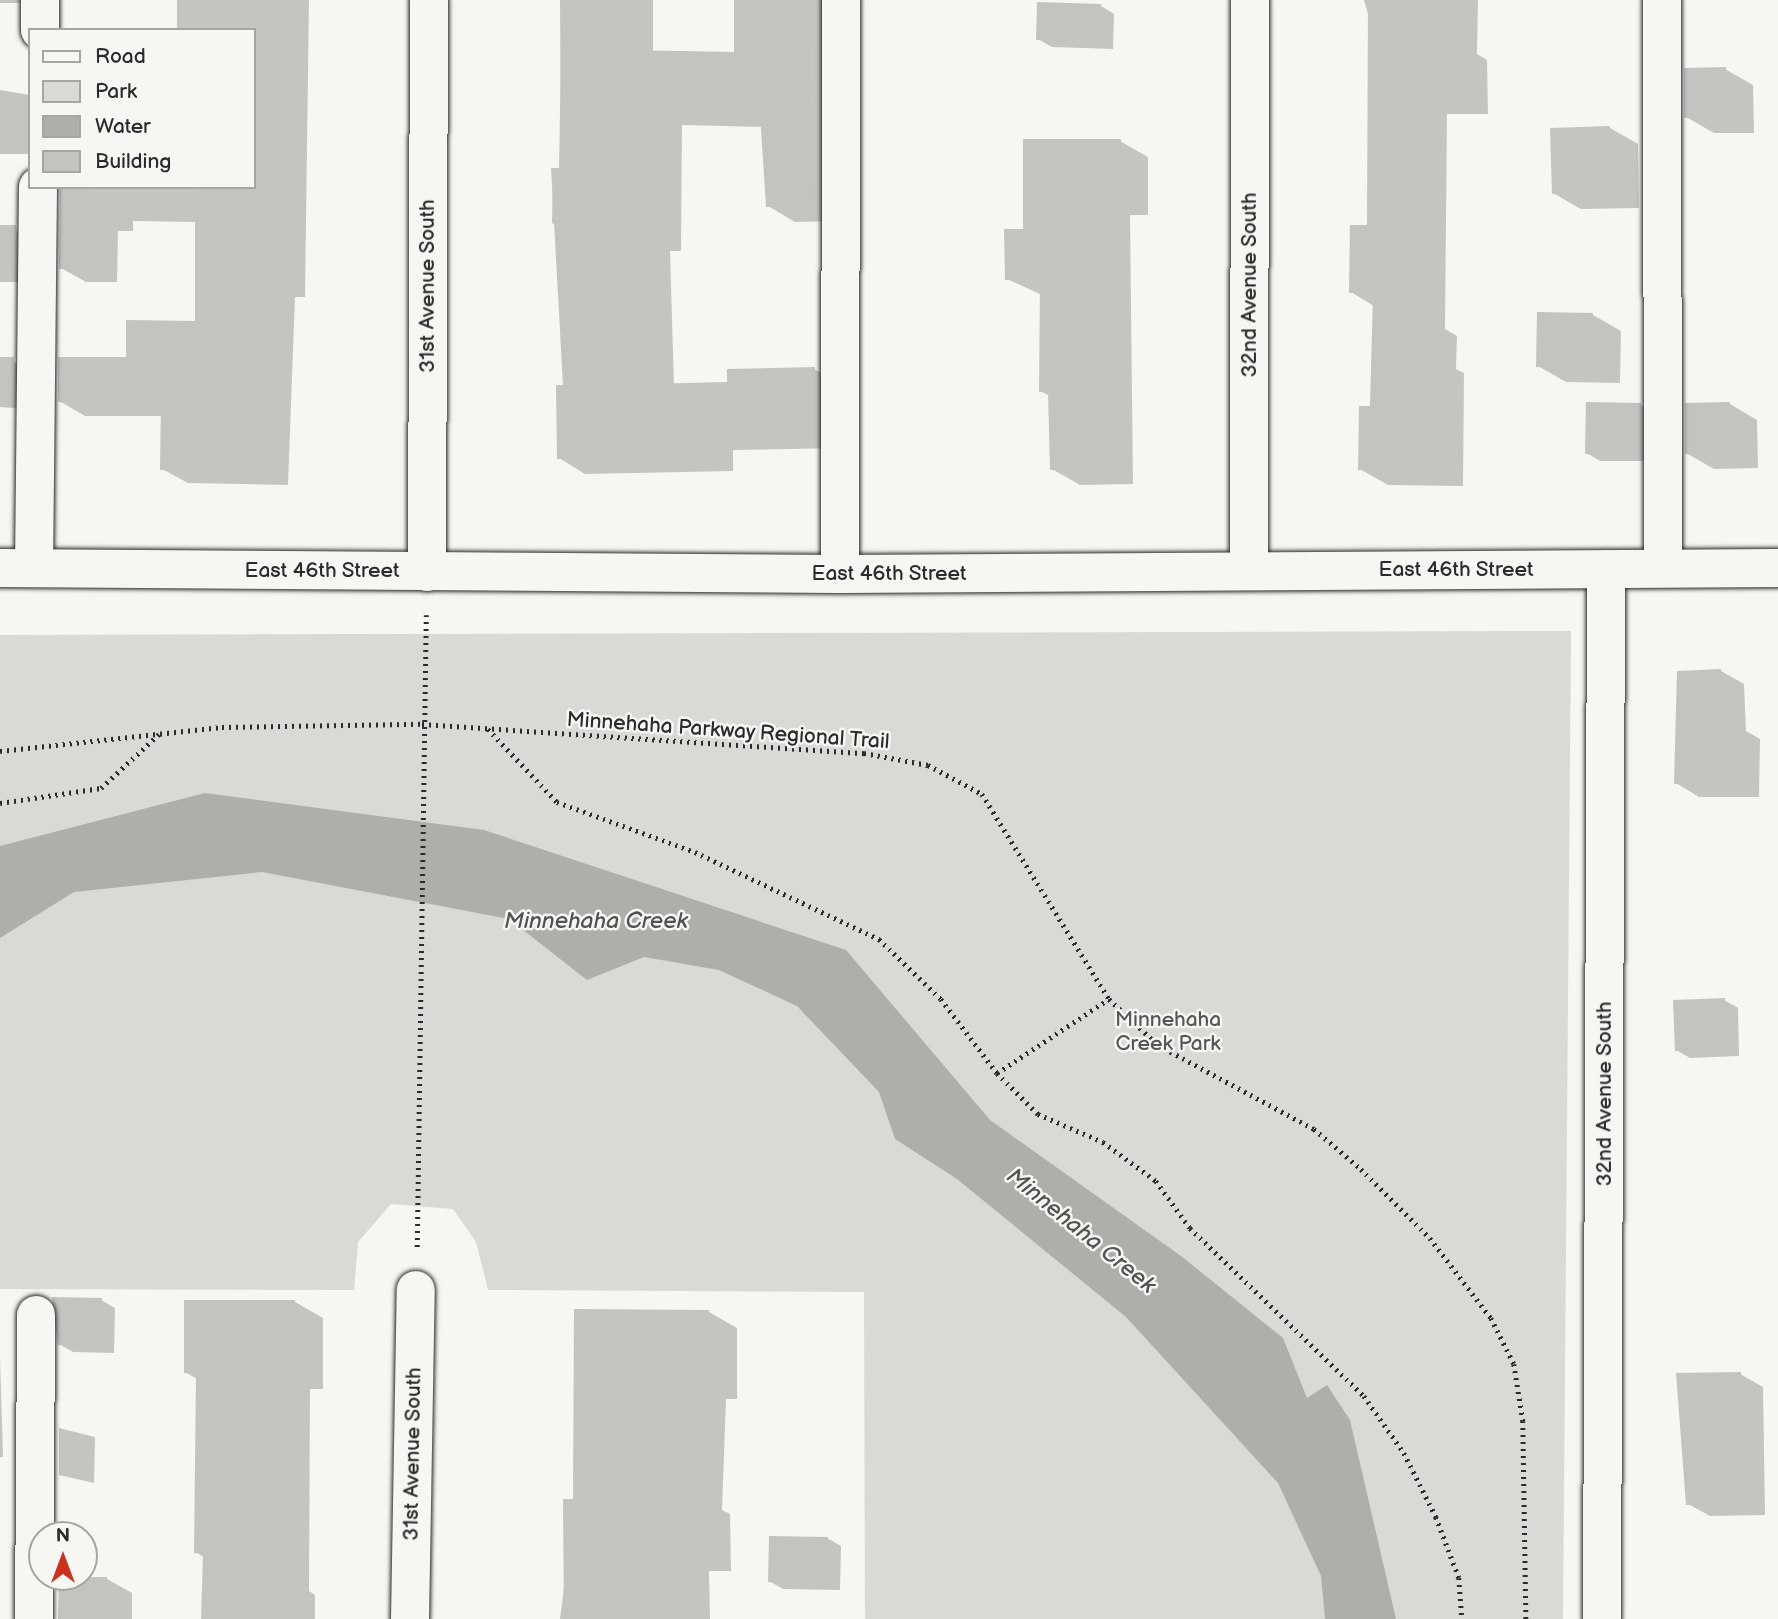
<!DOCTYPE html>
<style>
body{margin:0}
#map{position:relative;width:1778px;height:1619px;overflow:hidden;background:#f6f6f2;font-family:"Balsamiq Sans",sans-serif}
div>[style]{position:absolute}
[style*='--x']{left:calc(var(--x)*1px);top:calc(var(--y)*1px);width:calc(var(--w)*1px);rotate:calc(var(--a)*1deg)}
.green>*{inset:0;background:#d9d9d5}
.water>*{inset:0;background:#aeaeab}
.shadow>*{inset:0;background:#0003}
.building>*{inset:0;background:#c3c3c0}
.path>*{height:4.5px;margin-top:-2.25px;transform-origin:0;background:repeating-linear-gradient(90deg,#2b2b2b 0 2px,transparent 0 7px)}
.roads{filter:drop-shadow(0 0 2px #2b2b2b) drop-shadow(0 0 2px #2b2b2b)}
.minor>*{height:38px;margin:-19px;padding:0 19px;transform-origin:19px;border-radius:19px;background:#f6f6f2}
span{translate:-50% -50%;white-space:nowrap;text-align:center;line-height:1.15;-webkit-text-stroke:5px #f6f6f2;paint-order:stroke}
.street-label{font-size:21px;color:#2b2b2b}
.park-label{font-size:21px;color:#565656}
.water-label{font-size:23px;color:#525251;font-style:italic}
.legend{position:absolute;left:28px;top:28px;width:228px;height:161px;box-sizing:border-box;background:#f6f6f2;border:2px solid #a5a5a2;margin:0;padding:9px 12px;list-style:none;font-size:21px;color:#2b2b2b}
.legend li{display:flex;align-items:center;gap:14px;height:35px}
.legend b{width:35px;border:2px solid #a5a5a2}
.north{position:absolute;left:28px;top:1521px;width:70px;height:70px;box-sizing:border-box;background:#f6f6f2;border:2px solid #a5a5a2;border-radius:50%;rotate:0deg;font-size:19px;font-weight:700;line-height:28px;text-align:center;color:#2b2b2b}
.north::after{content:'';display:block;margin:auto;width:24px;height:32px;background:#c8321e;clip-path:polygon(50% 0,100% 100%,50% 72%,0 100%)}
</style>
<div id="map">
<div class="green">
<i style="clip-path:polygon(1571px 631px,1563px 1619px,865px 1619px,864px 1292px,488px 1290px,476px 1242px,453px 1209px,391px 1204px,358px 1242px,354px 1290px,0 1289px,0 635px)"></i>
</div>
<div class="water">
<i style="clip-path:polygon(205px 793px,484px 830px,846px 950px,990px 1120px,1181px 1256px,1283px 1338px,1307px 1398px,1327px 1385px,1350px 1420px,1396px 1619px,1325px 1619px,1321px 1576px,1278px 1483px,1126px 1317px,957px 1179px,895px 1139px,879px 1092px,797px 1006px,719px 970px,644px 957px,587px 980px,509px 919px,262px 872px,74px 892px,0 938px,0 846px)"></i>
</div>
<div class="shadow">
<i style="clip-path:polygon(0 0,32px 0,32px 3px,0 3px)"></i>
<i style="clip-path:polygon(177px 0,309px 0,305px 297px,295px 297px,288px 485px,188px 483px,162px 469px,163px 416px,85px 416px,59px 401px,197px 322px,197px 222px,133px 221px,133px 231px,118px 231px,117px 282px,86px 282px,61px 268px,62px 187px,254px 187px,254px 30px,177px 30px)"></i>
<i style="clip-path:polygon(560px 0,653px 0,653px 52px,736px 54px,736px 0,844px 0,842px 221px,795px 222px,768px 206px,763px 127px,682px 125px,681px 251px,670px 251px,674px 385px,729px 384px,814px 369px,841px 384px,842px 448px,733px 450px,733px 471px,585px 474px,559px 458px,565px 387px,561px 228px,552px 223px,553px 170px,561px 170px)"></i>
<i style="clip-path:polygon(1364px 0,1478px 0,1477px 54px,1487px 60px,1488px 114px,1447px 114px,1445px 329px,1457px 336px,1456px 369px,1464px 373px,1463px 486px,1388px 485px,1360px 469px,1371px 408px,1374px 306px,1351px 292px,1368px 227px,1369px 18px)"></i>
<i style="clip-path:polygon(1101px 6px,1114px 14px,1113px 49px,1052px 47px,1038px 39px)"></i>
<i style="clip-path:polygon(1725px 69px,1753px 85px,1754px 133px,1714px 133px,1686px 117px)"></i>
<i style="clip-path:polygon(0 90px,30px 95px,30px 154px,0 154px)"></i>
<i style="clip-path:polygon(1610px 128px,1638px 144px,1639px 208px,1581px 209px,1553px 193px)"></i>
<i style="clip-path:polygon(1120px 141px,1148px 157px,1148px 215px,1130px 215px,1133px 484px,1080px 485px,1052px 469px,1050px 396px,1040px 391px,1042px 295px,1007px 279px,1025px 231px)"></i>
<i style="clip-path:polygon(0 226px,29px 235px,28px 282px,0 282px)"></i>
<i style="clip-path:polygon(1593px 315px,1621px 331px,1620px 383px,1566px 382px,1538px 366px)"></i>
<i style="clip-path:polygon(0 359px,28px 366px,27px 409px,0 407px)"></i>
<i style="clip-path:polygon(1730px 404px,1757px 420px,1758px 468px,1714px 469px,1686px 453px)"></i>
<i style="clip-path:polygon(1640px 405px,1654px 413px,1654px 461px,1600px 461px,1587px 453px)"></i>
<i style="clip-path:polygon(1721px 671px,1744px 684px,1746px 731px,1760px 739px,1759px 797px,1699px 797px,1676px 783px)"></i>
<i style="clip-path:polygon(1724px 1000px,1738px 1008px,1739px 1056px,1690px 1058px,1676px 1050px)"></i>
<i style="clip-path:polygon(101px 1300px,115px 1308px,114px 1353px,73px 1352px,59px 1344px)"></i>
<i style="clip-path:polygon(295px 1302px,323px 1318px,323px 1389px,310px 1389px,309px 1591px,315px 1595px,315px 1619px,203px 1619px,205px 1558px,196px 1552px,197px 1379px,185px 1372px)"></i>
<i style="clip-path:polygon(709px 1312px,737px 1328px,737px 1399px,726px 1399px,722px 1510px,730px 1514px,731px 1571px,709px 1571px,710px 1619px,560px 1619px,575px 1500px)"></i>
<i style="clip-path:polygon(0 1356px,3px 1457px,0 1457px)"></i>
<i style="clip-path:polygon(1740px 1374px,1763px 1387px,1765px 1515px,1710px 1516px,1688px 1504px,1678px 1375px)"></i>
<i style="clip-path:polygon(59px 1428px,95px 1437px,94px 1483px,59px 1475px)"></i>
<i style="clip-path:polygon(827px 1538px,841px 1546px,840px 1590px,783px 1589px,769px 1581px)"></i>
<i style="clip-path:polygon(107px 1579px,132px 1593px,132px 1619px,60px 1619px)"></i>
</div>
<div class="building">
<i style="clip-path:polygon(562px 0,628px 0,627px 50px,734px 52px,734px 0,806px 0,816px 206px,766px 207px,760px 113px,655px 111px,654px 237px,644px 237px,648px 384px,727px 382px,727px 369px,815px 367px,816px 433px,706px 435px,707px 457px,557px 459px,556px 385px,563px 385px,551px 168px,559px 168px)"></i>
<i style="clip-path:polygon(1368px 0,1450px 0,1449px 42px,1460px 42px,1460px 99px,1419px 99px,1418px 318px,1430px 318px,1429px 355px,1436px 355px,1435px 471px,1358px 470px,1359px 406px,1370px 406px,1373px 293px,1349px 293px,1350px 225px,1367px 225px)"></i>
<i style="clip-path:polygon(1037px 2px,1101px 4px,1100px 42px,1036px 40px)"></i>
<i style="clip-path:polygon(1726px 67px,1727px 117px,1684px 118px,1684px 68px)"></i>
<i style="clip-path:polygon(1610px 126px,1612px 193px,1552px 194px,1550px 128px)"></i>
<i style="clip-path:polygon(1023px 139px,1121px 139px,1121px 200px,1102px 200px,1105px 468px,1050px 470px,1048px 392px,1039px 392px,1040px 280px,1005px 280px,1004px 229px,1023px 229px)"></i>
<i style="clip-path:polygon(60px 187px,93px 187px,92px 269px,59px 269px)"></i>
<i style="clip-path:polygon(195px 187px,280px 187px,280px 284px,270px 284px,263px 471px,160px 470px,161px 402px,58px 402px,58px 357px,126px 357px,126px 320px,195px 321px)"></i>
<i style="clip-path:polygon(0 225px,16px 225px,15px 269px,0 269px)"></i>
<i style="clip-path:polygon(1537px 312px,1593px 313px,1593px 368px,1536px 367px)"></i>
<i style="clip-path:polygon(0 357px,14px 357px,14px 402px,0 402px)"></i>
<i style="clip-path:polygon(1586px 402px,1641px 403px,1641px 455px,1585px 454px)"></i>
<i style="clip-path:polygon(1730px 402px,1731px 453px,1685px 454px,1685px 403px)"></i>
<i style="clip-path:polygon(1721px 669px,1723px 724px,1737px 724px,1736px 785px,1674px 784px,1677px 671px)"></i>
<i style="clip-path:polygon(1725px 998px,1726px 1050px,1675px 1051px,1673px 1000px)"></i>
<i style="clip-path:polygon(52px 1297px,102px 1298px,101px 1346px,58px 1345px)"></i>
<i style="clip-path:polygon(184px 1300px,295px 1300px,295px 1374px,282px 1374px,286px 1619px,201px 1619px,203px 1554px,194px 1553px,196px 1373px,184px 1373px)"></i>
<i style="clip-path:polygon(574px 1309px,709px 1310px,709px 1384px,698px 1384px,695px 1496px,702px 1496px,703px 1556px,681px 1556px,683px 1619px,564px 1619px,563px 1499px,573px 1499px)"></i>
<i style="clip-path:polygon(1741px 1372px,1744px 1503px,1686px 1505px,1676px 1373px)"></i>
<i style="clip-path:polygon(769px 1536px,828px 1537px,827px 1584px,768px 1582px)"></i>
<i style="clip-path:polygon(59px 1577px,107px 1577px,106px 1619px,58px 1619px)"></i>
</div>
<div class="path">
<i style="--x:488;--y:729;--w:100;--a:46.6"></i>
<i style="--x:557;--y:802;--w:147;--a:19.9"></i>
<i style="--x:695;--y:852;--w:204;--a:25.3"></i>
<i style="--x:879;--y:939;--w:86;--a:44.1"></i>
<i style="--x:941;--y:999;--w:93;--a:52.9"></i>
<i style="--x:997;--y:1073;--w:58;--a:45"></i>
<i style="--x:1038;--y:1114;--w:71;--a:23.3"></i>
<i style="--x:1103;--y:1142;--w:66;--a:36.3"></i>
<i style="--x:1156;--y:1181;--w:58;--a:54.1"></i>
<i style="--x:1190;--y:1228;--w:242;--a:44"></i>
<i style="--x:1364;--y:1396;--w:70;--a:54.9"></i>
<i style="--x:1404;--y:1453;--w:72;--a:63.4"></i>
<i style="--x:1436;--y:1517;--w:65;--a:69.3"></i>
<i style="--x:1459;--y:1578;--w:41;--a:85.8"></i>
<i style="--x:0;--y:751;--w:223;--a:-6.2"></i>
<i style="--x:222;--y:727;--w:200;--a:-0.9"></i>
<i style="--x:422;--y:724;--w:443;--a:3.8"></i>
<i style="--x:864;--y:753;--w:65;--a:10.6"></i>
<i style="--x:928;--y:765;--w:61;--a:28.2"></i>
<i style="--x:982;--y:794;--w:241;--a:58.2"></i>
<i style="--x:1109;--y:999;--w:67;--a:43.2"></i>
<i style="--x:1158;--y:1045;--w:177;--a:28.3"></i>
<i style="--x:1314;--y:1129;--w:62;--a:40.4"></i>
<i style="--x:1361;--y:1169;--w:98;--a:45"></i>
<i style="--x:1430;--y:1238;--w:101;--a:52.7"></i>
<i style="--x:1491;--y:1318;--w:51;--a:63.4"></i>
<i style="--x:1514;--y:1364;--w:58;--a:81"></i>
<i style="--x:1523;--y:1421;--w:198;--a:89.1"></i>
<i style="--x:0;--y:803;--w:102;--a:-8.4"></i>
<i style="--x:101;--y:788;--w:79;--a:-43"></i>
<i style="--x:997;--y:1073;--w:134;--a:-33.5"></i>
<i style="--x:417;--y:1247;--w:632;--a:-89.18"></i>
</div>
<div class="roads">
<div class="minor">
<i style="--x:1662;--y:0;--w:568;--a:89.9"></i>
<i style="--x:40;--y:30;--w:30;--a:-90"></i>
<i style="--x:0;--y:568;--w:840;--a:0.41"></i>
<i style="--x:840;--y:574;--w:938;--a:-0.37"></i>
<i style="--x:34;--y:568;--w:381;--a:-89.4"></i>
<i style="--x:1249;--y:571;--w:571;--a:-89.9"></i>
<i style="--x:427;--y:572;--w:572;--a:-89.8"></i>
<i style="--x:840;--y:574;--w:574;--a:-89.9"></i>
<i style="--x:34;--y:1619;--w:304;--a:-89.6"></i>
<i style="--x:410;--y:1619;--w:329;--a:-89"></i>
<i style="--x:1602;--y:1619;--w:1050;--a:-89.78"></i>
</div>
</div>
<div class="street-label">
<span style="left:1250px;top:285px;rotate:-90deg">32nd Avenue South</span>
<span style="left:428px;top:286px;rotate:-90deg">31st Avenue South</span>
<span style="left:1456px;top:570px">East 46th Street</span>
<span style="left:322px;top:571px">East 46th Street</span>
<span style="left:889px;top:574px">East 46th Street</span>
<span style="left:728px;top:731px;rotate:4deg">Minnehaha Parkway Regional Trail</span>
<span style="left:1605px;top:1094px;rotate:-90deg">32nd Avenue South</span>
<span style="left:413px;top:1454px;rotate:-89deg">31st Avenue South</span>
</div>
<div class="park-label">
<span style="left:1168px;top:1032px">Minnehaha<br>Creek Park</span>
</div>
<div class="water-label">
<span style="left:596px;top:921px">Minnehaha Creek</span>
<span style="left:1081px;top:1231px;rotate:39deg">Minnehaha Creek</span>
</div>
<ul class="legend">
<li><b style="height:9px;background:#f6f6f2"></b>Road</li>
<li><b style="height:19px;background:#d9d9d5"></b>Park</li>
<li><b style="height:19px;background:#aeaeab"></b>Water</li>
<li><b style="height:19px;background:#c3c3c0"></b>Building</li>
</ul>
<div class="north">N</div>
</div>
